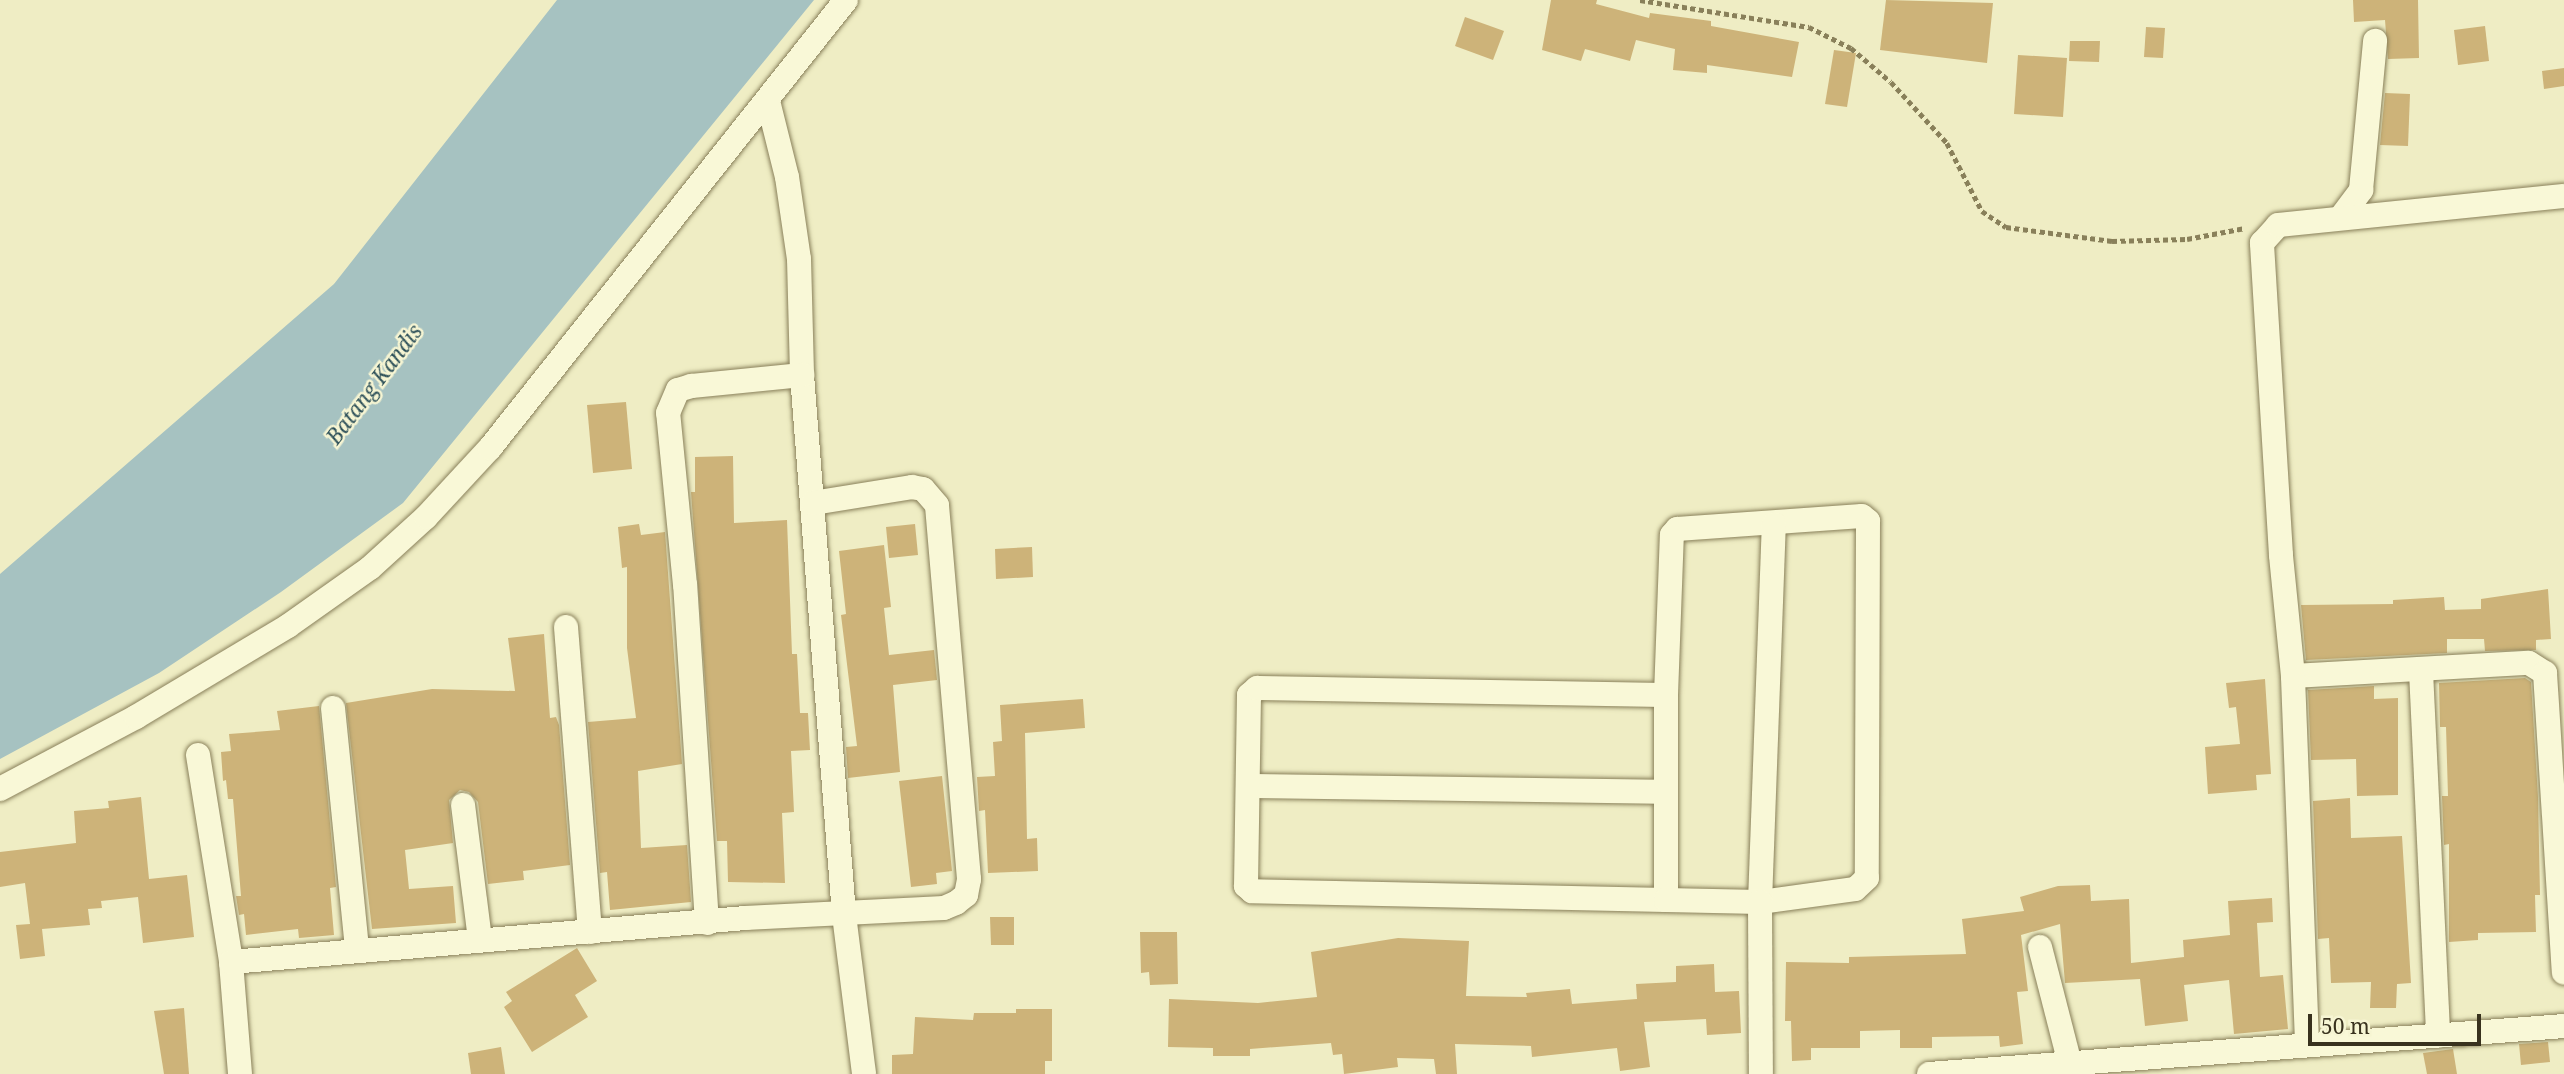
<!DOCTYPE html>
<style>
body{margin:0}
#map{position:relative;width:2564px;height:1074px;overflow:hidden;background:#efedc4;font-family:"Noto Serif",serif}
div>[style]{position:absolute}
[style*='--x']{left:calc(var(--x)*1px);top:calc(var(--y)*1px);width:calc(var(--w)*1px);rotate:calc(var(--a)*1deg)}
.water>*{inset:0;background:#a6c2c1}
.building>*{inset:0;background:#cdb379}
.path>*{height:4.5px;margin-top:-2.25px;transform-origin:0;background:repeating-linear-gradient(90deg,#89805a 0 5px,transparent 0 8.5px)}
.roads{filter:drop-shadow(0 0 2px #89805a) drop-shadow(0 0 2px #89805a)}
.street>*{height:24px;margin:-12px;padding:0 12px;transform-origin:12px;border-radius:12px;background:#f9f8d7}
span{translate:-50% -50%;white-space:nowrap;text-align:center;line-height:1.15;-webkit-text-stroke:5px #f6f5d3;paint-order:stroke}
.water-label{font-size:21px;color:#2d5059;font-style:italic}
.scale{position:absolute;left:2308px;top:1014px;width:173px;height:32px;box-sizing:border-box;border:4px solid #39321e;border-top:0;padding-left:9px;font-size:21px;line-height:24px;white-space:nowrap;color:#39321e;-webkit-text-stroke:5px #f6f5d3;paint-order:stroke}
</style>
<div id="map">
<div class="water">
<i style="clip-path:polygon(557px 0,814px 0,403px 503px,281px 592px,159px 673px,0 759px,0 574px,334px 284px)"></i>
</div>
<div class="building">
<i style="clip-path:polygon(1551px 0,1597px 0,1596px 4px,1649px 18px,1650px 13px,1711px 21px,1711px 26px,1799px 42px,1792px 77px,1707px 65px,1707px 73px,1673px 70px,1675px 49px,1636px 40px,1630px 61px,1585px 49px,1581px 61px,1542px 50px)"></i>
<i style="clip-path:polygon(1886px 0,1993px 3px,1987px 63px,1880px 50px)"></i>
<i style="clip-path:polygon(2353px 0,2418px 0,2419px 58px,2388px 59px,2385px 20px,2354px 22px)"></i>
<i style="clip-path:polygon(1465px 17px,1504px 31px,1493px 60px,1455px 46px)"></i>
<i style="clip-path:polygon(2485px 26px,2489px 61px,2458px 65px,2454px 30px)"></i>
<i style="clip-path:polygon(2146px 27px,2165px 28px,2163px 58px,2144px 57px)"></i>
<i style="clip-path:polygon(2070px 41px,2100px 41px,2099px 62px,2069px 61px)"></i>
<i style="clip-path:polygon(1834px 50px,1856px 53px,1847px 107px,1825px 104px)"></i>
<i style="clip-path:polygon(2018px 55px,2067px 58px,2063px 117px,2014px 114px)"></i>
<i style="clip-path:polygon(2564px 68px,2564px 86px,2544px 89px,2542px 71px)"></i>
<i style="clip-path:polygon(2385px 93px,2410px 94px,2408px 146px,2380px 145px)"></i>
<i style="clip-path:polygon(626px 402px,632px 469px,593px 473px,587px 405px)"></i>
<i style="clip-path:polygon(733px 456px,734px 523px,787px 520px,792px 654px,797px 654px,800px 713px,808px 713px,810px 750px,791px 751px,794px 812px,782px 813px,785px 883px,728px 882px,727px 841px,717px 841px,691px 492px,695px 492px,695px 457px)"></i>
<i style="clip-path:polygon(639px 524px,641px 535px,665px 532px,682px 764px,638px 771px,641px 848px,687px 845px,691px 902px,610px 910px,607px 872px,600px 873px,588px 722px,636px 718px,627px 648px,627px 567px,622px 568px,618px 527px)"></i>
<i style="clip-path:polygon(915px 524px,918px 555px,889px 558px,886px 527px)"></i>
<i style="clip-path:polygon(884px 545px,891px 607px,884px 608px,889px 655px,934px 650px,937px 680px,893px 685px,900px 772px,848px 778px,846px 747px,857px 746px,841px 615px,846px 614px,839px 551px)"></i>
<i style="clip-path:polygon(1032px 547px,1033px 577px,996px 579px,995px 549px)"></i>
<i style="clip-path:polygon(2548px 589px,2551px 639px,2536px 640px,2536px 650px,2485px 651px,2484px 639px,2447px 639px,2447px 653px,2306px 660px,2301px 605px,2393px 604px,2393px 600px,2444px 597px,2445px 610px,2481px 609px,2481px 599px)"></i>
<i style="clip-path:polygon(544px 634px,550px 718px,556px 717px,559px 725px,570px 865px,523px 871px,524px 880px,488px 884px,478px 802px,469px 792px,460px 790px,449px 800px,453px 843px,405px 850px,409px 889px,453px 886px,456px 923px,372px 929px,346px 703px,432px 689px,515px 691px,508px 638px)"></i>
<i style="clip-path:polygon(2525px 678px,2531px 682px,2538px 797px,2540px 895px,2535px 895px,2536px 932px,2478px 933px,2478px 940px,2449px 942px,2449px 844px,2444px 845px,2442px 796px,2448px 796px,2446px 727px,2440px 727px,2439px 683px)"></i>
<i style="clip-path:polygon(2265px 679px,2271px 774px,2256px 775px,2257px 790px,2208px 794px,2205px 747px,2240px 744px,2236px 707px,2229px 708px,2226px 683px)"></i>
<i style="clip-path:polygon(2374px 686px,2374px 699px,2398px 698px,2398px 795px,2357px 796px,2356px 759px,2311px 760px,2308px 690px)"></i>
<i style="clip-path:polygon(1083px 699px,1085px 728px,1025px 733px,1027px 839px,1037px 838px,1038px 871px,988px 873px,985px 810px,979px 811px,977px 777px,995px 776px,993px 742px,1002px 741px,1000px 705px)"></i>
<i style="clip-path:polygon(319px 706px,336px 887px,330px 888px,334px 935px,299px 938px,298px 929px,246px 935px,244px 914px,239px 915px,236px 896px,241px 896px,233px 799px,228px 799px,226px 780px,223px 781px,221px 752px,231px 751px,229px 734px,280px 730px,277px 711px)"></i>
<i style="clip-path:polygon(942px 776px,952px 871px,936px 873px,937px 884px,911px 887px,899px 781px)"></i>
<i style="clip-path:polygon(141px 797px,149px 879px,187px 875px,194px 937px,143px 943px,138px 897px,101px 901px,102px 908px,88px 909px,90px 925px,42px 929px,45px 956px,20px 959px,16px 925px,30px 924px,25px 883px,0 887px,0 852px,76px 843px,74px 811px,109px 808px,108px 801px)"></i>
<i style="clip-path:polygon(2350px 798px,2351px 838px,2402px 836px,2411px 983px,2397px 984px,2396px 1008px,2370px 1008px,2371px 982px,2331px 983px,2329px 938px,2318px 939px,2313px 801px)"></i>
<i style="clip-path:polygon(2090px 885px,2091px 901px,2129px 899px,2131px 963px,2184px 957px,2183px 940px,2230px 935px,2228px 901px,2272px 898px,2273px 922px,2257px 923px,2260px 977px,2283px 975px,2288px 1029px,2234px 1034px,2229px 980px,2184px 985px,2188px 1021px,2145px 1026px,2140px 979px,2065px 983px,2060px 924px,2021px 935px,2028px 991px,2017px 992px,2023px 1044px,2000px 1047px,1999px 1036px,1932px 1037px,1932px 1048px,1900px 1048px,1900px 1030px,1860px 1031px,1860px 1048px,1811px 1048px,1811px 1060px,1792px 1061px,1791px 1021px,1785px 1021px,1786px 962px,1849px 963px,1849px 957px,1966px 954px,1962px 919px,2024px 911px,2020px 897px,2058px 886px)"></i>
<i style="clip-path:polygon(990px 917px,1014px 917px,1014px 945px,991px 945px)"></i>
<i style="clip-path:polygon(1140px 932px,1177px 932px,1178px 984px,1150px 985px,1149px 972px,1141px 973px)"></i>
<i style="clip-path:polygon(1398px 938px,1469px 941px,1466px 996px,1527px 997px,1526px 993px,1570px 989px,1572px 1004px,1637px 999px,1636px 984px,1676px 982px,1676px 966px,1714px 964px,1715px 992px,1739px 991px,1741px 1033px,1707px 1035px,1706px 1019px,1644px 1022px,1650px 1067px,1620px 1071px,1617px 1048px,1532px 1057px,1531px 1046px,1455px 1044px,1457px 1074px,1436px 1074px,1434px 1059px,1397px 1058px,1398px 1067px,1344px 1074px,1342px 1054px,1333px 1055px,1331px 1043px,1250px 1049px,1250px 1056px,1213px 1056px,1213px 1048px,1168px 1047px,1169px 999px,1258px 1003px,1317px 997px,1311px 952px)"></i>
<i style="clip-path:polygon(577px 948px,597px 981px,575px 995px,588px 1017px,532px 1052px,504px 1007px,512px 1001px,506px 992px)"></i>
<i style="clip-path:polygon(184px 1008px,189px 1074px,164px 1074px,154px 1011px)"></i>
<i style="clip-path:polygon(1016px 1009px,1052px 1009px,1052px 1061px,1045px 1061px,1045px 1074px,892px 1074px,892px 1055px,913px 1054px,915px 1017px,973px 1020px,974px 1013px,1016px 1013px)"></i>
<i style="clip-path:polygon(2548px 1042px,2550px 1062px,2521px 1065px,2519px 1044px)"></i>
<i style="clip-path:polygon(501px 1047px,505px 1074px,471px 1074px,468px 1053px)"></i>
<i style="clip-path:polygon(2453px 1049px,2457px 1074px,2427px 1074px,2423px 1053px)"></i>
</div>
<div class="path">
<i style="--x:1640;--y:0;--w:171;--a:9.1"></i>
<i style="--x:1809;--y:27;--w:47;--a:26.6"></i>
<i style="--x:1851;--y:48;--w:52;--a:40.4"></i>
<i style="--x:1891;--y:82;--w:83;--a:47.4"></i>
<i style="--x:1947;--y:143;--w:76;--a:62.8"></i>
<i style="--x:1982;--y:211;--w:29;--a:34"></i>
<i style="--x:2006;--y:227;--w:107;--a:7.5"></i>
<i style="--x:2112;--y:241;--w:75;--a:-1.5"></i>
<i style="--x:2187;--y:239;--w:59;--a:-10.7"></i>
</div>
<div class="roads">
<div class="street">
<i style="--x:768;--y:101;--w:78;--a:76"></i>
<i style="--x:787;--y:177;--w:83;--a:81.7"></i>
<i style="--x:799;--y:259;--w:116;--a:88.5"></i>
<i style="--x:802;--y:375;--w:542;--a:85.55"></i>
<i style="--x:844;--y:915;--w:160;--a:82.8"></i>
<i style="--x:2341;--y:217;--w:34;--a:-53"></i>
<i style="--x:2361;--y:190;--w:150;--a:-84.6"></i>
<i style="--x:566;--y:627;--w:306;--a:85.5"></i>
<i style="--x:2421;--y:671;--w:365;--a:87.3"></i>
<i style="--x:2293;--y:676;--w:236;--a:-3.2"></i>
<i style="--x:2529;--y:663;--w:19;--a:32"></i>
<i style="--x:2545;--y:673;--w:300;--a:86.4"></i>
<i style="--x:1666;--y:695;--w:160;--a:-87.9"></i>
<i style="--x:1672;--y:535;--w:8;--a:-50"></i>
<i style="--x:1677;--y:529;--w:185;--a:-4"></i>
<i style="--x:1862;--y:516;--w:8;--a:40"></i>
<i style="--x:1868;--y:521;--w:357;--a:90.2"></i>
<i style="--x:1867;--y:878;--w:16;--a:137"></i>
<i style="--x:1855;--y:889;--w:96;--a:172.2"></i>
<i style="--x:1760;--y:902;--w:378;--a:-87.9"></i>
<i style="--x:333;--y:708;--w:241;--a:84.3"></i>
<i style="--x:198;--y:755;--w:210;--a:80.9"></i>
<i style="--x:231;--y:962;--w:112;--a:85.4"></i>
<i style="--x:1248;--y:786;--w:417;--a:0.8"></i>
<i style="--x:0;--y:789;--w:154;--a:-27.9"></i>
<i style="--x:136;--y:717;--w:177;--a:-30.9"></i>
<i style="--x:288;--y:626;--w:100;--a:-35.3"></i>
<i style="--x:370;--y:568;--w:76;--a:-42.3"></i>
<i style="--x:426;--y:517;--w:94;--a:-47.2"></i>
<i style="--x:490;--y:448;--w:572;--a:-51.53"></i>
<i style="--x:463;--y:805;--w:136;--a:82.8"></i>
<i style="--x:1666;--y:900;--w:414;--a:-178.8"></i>
<i style="--x:1252;--y:891;--w:8;--a:-140"></i>
<i style="--x:1246;--y:886;--w:191;--a:-89.1"></i>
<i style="--x:1249;--y:695;--w:11;--a:-41"></i>
<i style="--x:1257;--y:688;--w:409;--a:1"></i>
<i style="--x:1666;--y:695;--w:205;--a:90"></i>
<i style="--x:1666;--y:900;--w:94;--a:1.2"></i>
<i style="--x:1760;--y:902;--w:172;--a:89.7"></i>
<i style="--x:707;--y:923;--w:339;--a:-93.7"></i>
<i style="--x:685;--y:585;--w:173;--a:-95.6"></i>
<i style="--x:668;--y:413;--w:25;--a:-67"></i>
<i style="--x:678;--y:390;--w:14;--a:-17"></i>
<i style="--x:691;--y:386;--w:112;--a:-5.7"></i>
<i style="--x:2040;--y:947;--w:121;--a:75.6"></i>
<i style="--x:231;--y:962;--w:516;--a:-4.89"></i>
<i style="--x:745;--y:918;--w:199;--a:-2.9"></i>
<i style="--x:944;--y:908;--w:13;--a:-23"></i>
<i style="--x:956;--y:903;--w:13;--a:-39"></i>
<i style="--x:966;--y:895;--w:16;--a:-79"></i>
<i style="--x:969;--y:879;--w:375;--a:-94.9"></i>
<i style="--x:937;--y:505;--w:21;--a:-131"></i>
<i style="--x:923;--y:489;--w:11;--a:-170"></i>
<i style="--x:912;--y:487;--w:100;--a:170.8"></i>
<i style="--x:2307;--y:1042;--w:366;--a:-92.2"></i>
<i style="--x:2293;--y:676;--w:122;--a:-95.7"></i>
<i style="--x:2281;--y:555;--w:313;--a:-93.5"></i>
<i style="--x:2262;--y:243;--w:24;--a:-48"></i>
<i style="--x:2278;--y:225;--w:287;--a:-5.8"></i>
<i style="--x:1929;--y:1074;--w:637;--a:-4.32"></i>
</div>
</div>
<div class="water-label">
<span style="left:374px;top:384px;rotate:-53deg">Batang Kandis</span>
</div>
<div class="scale">50 m</div>
</div>
